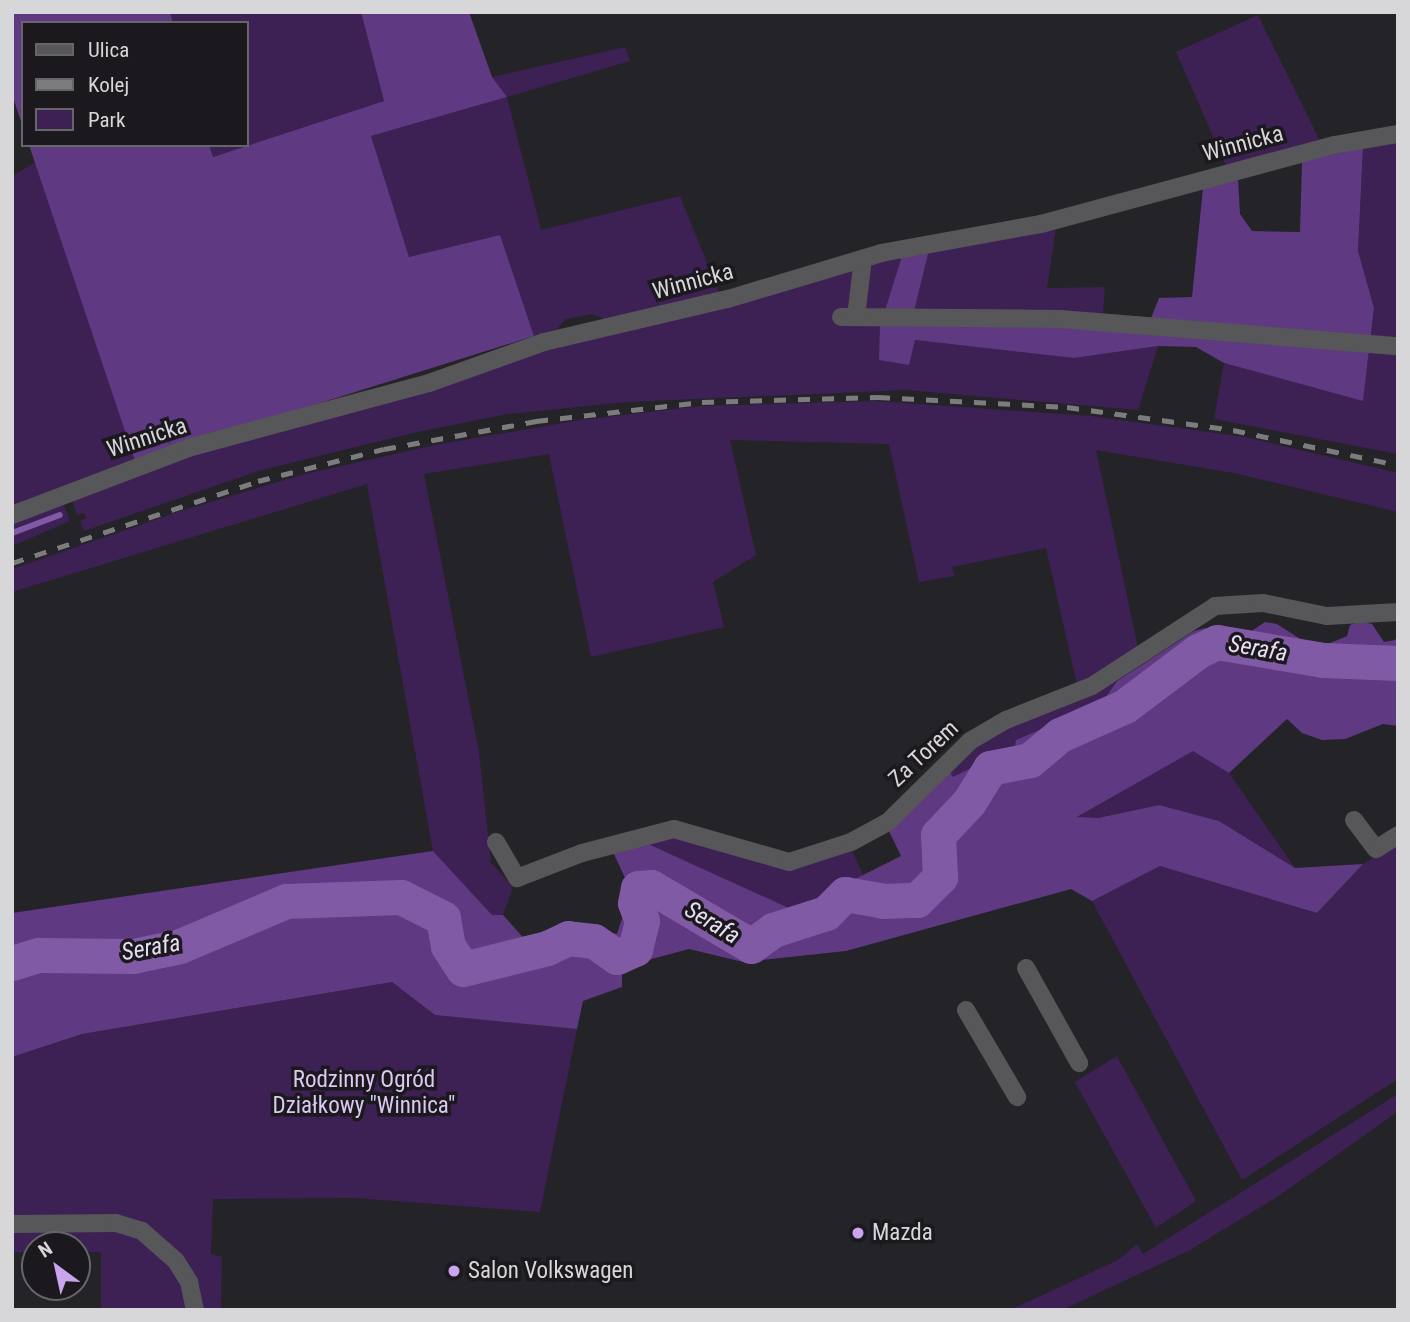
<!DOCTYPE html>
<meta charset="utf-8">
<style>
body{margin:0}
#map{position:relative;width:1410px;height:1322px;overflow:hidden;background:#242327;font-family:"Roboto Condensed",sans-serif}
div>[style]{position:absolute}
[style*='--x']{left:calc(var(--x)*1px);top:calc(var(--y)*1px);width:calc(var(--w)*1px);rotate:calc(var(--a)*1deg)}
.green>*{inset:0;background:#3d2155}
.forest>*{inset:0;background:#5f3981}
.stream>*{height:6px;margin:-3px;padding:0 3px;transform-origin:3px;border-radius:3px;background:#815aa6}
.river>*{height:35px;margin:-17.5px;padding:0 17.5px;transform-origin:17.5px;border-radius:17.5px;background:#815aa6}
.minor>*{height:18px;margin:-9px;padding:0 9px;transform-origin:9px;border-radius:9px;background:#575658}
.rail>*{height:5px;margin-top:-2.5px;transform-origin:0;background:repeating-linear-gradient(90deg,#7c7b7e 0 12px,transparent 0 24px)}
.dots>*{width:19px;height:19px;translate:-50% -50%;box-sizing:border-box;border:4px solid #1b191d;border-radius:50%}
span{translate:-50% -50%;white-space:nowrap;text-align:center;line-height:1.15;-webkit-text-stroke:7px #1b191d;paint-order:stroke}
.street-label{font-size:23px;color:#d7d6d8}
.park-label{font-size:23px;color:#dcc9f3}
.poi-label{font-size:23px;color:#d7d6d8}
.left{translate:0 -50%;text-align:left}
.water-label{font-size:24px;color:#e8def3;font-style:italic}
.frame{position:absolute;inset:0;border:14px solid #d7d6d8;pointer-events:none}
.legend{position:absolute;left:21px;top:21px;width:228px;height:126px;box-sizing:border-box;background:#1b191d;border:2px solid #666568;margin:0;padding:9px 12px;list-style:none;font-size:21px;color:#d7d6d8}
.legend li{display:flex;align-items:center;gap:14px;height:35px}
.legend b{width:35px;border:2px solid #666568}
.north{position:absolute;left:21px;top:1231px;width:70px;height:70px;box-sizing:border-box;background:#1b191d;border:2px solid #666568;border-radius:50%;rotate:327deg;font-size:19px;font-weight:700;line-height:28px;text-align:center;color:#d7d6d8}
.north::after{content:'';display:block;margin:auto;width:24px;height:32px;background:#c9a5ee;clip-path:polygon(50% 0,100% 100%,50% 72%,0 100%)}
</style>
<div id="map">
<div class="green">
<i style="clip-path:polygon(170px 12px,361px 12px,384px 101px,213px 157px,209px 145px,247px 145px,247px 23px,173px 23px)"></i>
<i style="clip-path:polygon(1258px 15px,1320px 141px,1227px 168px,1176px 52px)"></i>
<i style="clip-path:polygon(625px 47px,630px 61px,507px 97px,541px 230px,680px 196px,720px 295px,604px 319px,593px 314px,566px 319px,557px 329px,534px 336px,500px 235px,409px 257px,371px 136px,507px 97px,492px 77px)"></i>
<i style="clip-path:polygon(1398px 141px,1398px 454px,1214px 419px,1224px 363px,1363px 400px,1374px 308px,1358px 251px,1363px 147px)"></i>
<i style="clip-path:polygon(36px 162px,135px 461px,12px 510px,12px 176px)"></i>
<i style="clip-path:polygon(1056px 228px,1047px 288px,1105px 287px,1102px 326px,913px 317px,929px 250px)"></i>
<i style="clip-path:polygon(902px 256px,880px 326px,880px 360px,915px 340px,1074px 358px,1158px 346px,1138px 410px,906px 390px,627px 402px,507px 414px,413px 433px,258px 471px,84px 531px,80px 521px,86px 518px,84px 513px,77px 515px,71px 497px,155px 466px,433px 389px,546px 348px,684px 318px)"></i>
<i style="clip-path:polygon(876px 401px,1091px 416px,1245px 437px,1398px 473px,1398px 512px,1234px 473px,1096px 450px,1138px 648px,1077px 685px,1046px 548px,952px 567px,954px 576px,919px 582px,889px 444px,730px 440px,756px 555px,713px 582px,724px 627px,591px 657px,549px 454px,424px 474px,479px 752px,491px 863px,513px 887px,503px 915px,492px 915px,433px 851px,367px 484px,12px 592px,12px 569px,184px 510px,301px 475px,435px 445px,580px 420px,701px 406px)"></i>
<i style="clip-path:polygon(62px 501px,70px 521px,12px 546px,12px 521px)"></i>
<i style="clip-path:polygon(1117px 681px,1102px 703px,953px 777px,948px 769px,973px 745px,1013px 724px)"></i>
<i style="clip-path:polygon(1193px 750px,1229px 773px,1295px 868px,1219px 821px,1159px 805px,1098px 818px,1076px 818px)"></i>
<i style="clip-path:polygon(672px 836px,765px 865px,797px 867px,850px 846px,863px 875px,833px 890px,822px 906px,789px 908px,646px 843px)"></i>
<i style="clip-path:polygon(1398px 844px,1398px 1079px,1242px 1180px,1092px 901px,1160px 866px,1317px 913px,1363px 864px)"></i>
<i style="clip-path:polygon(392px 982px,435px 1015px,577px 1029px,540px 1212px,355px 1198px,213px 1199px,211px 1254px,222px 1257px,221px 1310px,101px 1310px,101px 1252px,77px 1252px,77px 1245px,35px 1245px,35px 1252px,12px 1252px,12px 1057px,82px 1034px)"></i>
<i style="clip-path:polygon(1117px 1056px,1196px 1201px,1156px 1228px,1075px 1082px)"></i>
<i style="clip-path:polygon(1398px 1094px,1398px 1111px,1382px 1123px,1277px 1197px,1190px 1250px,1062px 1310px,1010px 1310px,1118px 1260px,1137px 1244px,1143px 1254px)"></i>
</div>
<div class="forest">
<i style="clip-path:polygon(12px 12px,170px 12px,173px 23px,23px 23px,23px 127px,12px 95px)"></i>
<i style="clip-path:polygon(361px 12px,469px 12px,492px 77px,507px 97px,371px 136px,409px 257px,500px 235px,534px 336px,135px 461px,29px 145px,209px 145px,213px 157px,384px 101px)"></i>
<i style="clip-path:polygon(1363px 147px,1358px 251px,1374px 308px,1363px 401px,1224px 363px,1196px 347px,1158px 346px,1074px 358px,915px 340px,909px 365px,879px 360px,880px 326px,902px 256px,929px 250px,913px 316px,1149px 323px,1159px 298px,1192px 297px,1203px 188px,1238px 179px,1240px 214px,1252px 231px,1300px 232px,1302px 162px)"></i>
<i style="clip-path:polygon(1361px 621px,1372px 624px,1384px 642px,1395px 640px,1398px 634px,1398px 726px,1383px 724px,1345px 739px,1322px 740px,1302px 733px,1287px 719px,1229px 773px,1193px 751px,1077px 817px,1098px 818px,1159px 805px,1219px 821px,1295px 868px,1363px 864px,1317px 913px,1160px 866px,1092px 901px,1071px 889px,846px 951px,743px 962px,689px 949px,622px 967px,622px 987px,583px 1001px,577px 1029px,435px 1015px,392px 982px,82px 1034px,12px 1057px,12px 913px,433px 851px,492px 915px,503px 915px,528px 943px,576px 925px,617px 934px,631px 891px,613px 852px,646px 843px,789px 908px,822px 906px,833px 890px,901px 856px,887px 827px,948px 769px,953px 777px,1015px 746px,1016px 740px,1102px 703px,1117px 681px,1194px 631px,1205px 628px,1238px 640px,1265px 622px,1277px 624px,1316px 649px,1347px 636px,1350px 625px)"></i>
</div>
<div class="stream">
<i style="--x:12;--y:533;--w:51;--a:-20.6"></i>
</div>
<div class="river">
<i style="--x:12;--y:963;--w:28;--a:-17"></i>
<i style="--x:39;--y:955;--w:94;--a:0.6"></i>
<i style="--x:133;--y:956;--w:48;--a:-12"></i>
<i style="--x:180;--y:946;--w:115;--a:-23"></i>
<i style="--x:286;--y:901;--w:115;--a:-2"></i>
<i style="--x:401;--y:897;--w:47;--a:26.6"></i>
<i style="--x:443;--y:918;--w:28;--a:80"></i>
<i style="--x:448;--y:946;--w:27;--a:57"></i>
<i style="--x:463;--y:969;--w:87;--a:-14"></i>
<i style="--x:547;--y:948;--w:23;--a:-25"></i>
<i style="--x:568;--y:938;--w:26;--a:7"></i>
<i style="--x:594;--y:941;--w:28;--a:35"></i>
<i style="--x:617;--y:957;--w:20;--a:-24"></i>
<i style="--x:635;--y:949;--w:29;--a:-76"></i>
<i style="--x:642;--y:921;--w:19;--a:-111"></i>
<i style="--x:635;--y:903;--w:15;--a:-79"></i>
<i style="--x:638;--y:888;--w:13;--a:-4"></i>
<i style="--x:651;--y:887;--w:116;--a:30.5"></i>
<i style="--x:751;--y:946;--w:27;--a:-36"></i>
<i style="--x:773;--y:930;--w:56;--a:-17.8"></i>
<i style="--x:826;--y:913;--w:27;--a:-45"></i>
<i style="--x:845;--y:894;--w:39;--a:10"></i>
<i style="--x:883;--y:901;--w:34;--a:-2"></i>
<i style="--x:917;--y:900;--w:33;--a:-45"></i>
<i style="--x:940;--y:877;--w:42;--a:-92.7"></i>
<i style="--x:938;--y:835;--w:45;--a:-46.8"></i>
<i style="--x:969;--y:802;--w:40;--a:-58"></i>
<i style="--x:990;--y:768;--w:41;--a:-11.3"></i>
<i style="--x:1030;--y:760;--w:39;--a:-40"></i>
<i style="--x:1060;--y:735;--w:71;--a:-24"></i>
<i style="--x:1125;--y:706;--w:91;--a:-37"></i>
<i style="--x:1198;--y:651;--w:21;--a:-25"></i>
<i style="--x:1217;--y:642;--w:108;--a:9.6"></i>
<i style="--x:1323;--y:660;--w:75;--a:2.3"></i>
</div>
<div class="minor">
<i style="--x:841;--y:317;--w:219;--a:0.5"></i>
<i style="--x:1060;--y:319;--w:339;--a:4.6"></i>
<i style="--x:856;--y:317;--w:59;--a:-83.2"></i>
<i style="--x:12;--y:515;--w:188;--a:-20.8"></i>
<i style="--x:188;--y:448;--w:250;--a:-15.1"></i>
<i style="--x:429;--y:383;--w:122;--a:-19.6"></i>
<i style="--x:544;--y:342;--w:189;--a:-13.2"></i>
<i style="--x:728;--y:299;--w:160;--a:-16.7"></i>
<i style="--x:881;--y:253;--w:163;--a:-10.3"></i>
<i style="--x:1041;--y:224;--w:303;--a:-15.1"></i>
<i style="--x:1334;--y:145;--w:65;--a:-9.8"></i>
<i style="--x:1354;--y:820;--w:36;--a:53"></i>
<i style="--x:1376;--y:849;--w:26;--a:-32"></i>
<i style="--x:496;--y:842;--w:42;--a:59.7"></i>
<i style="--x:517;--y:878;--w:70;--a:-21"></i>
<i style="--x:582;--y:853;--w:95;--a:-14.6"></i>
<i style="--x:674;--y:829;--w:120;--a:16"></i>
<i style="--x:789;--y:862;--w:65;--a:-17.9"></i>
<i style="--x:851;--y:842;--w:42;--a:-28.4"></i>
<i style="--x:888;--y:822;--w:115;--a:-44.6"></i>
<i style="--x:970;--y:741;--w:42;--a:-30.3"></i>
<i style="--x:1006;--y:720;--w:92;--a:-21.6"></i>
<i style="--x:1092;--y:686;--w:147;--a:-33"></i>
<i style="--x:1215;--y:606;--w:48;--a:-3.6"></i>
<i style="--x:1263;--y:603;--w:65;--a:11.5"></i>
<i style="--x:1327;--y:616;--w:71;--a:-3.2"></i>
<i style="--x:1026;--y:968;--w:109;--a:60.8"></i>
<i style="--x:966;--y:1010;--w:101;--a:59.6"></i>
<i style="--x:12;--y:1224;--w:104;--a:-0.6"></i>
<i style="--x:116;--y:1223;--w:27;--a:17"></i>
<i style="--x:142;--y:1231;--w:45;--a:41.4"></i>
<i style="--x:176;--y:1261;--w:25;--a:58"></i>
<i style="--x:189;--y:1282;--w:29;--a:78"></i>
</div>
<div class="rail">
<i style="--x:12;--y:563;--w:259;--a:-18.4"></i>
<i style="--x:258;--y:481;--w:130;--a:-14.3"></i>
<i style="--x:384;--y:449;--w:155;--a:-10.4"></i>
<i style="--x:536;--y:421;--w:167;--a:-6.5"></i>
<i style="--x:702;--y:402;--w:176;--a:-1.6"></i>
<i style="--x:878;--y:397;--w:189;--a:3"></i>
<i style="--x:1067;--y:407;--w:168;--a:7.9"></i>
<i style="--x:1233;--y:430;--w:169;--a:12"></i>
</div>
<div class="dots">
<i style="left:858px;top:1233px;background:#c9a5ee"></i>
<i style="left:454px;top:1271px;background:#c9a5ee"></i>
</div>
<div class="street-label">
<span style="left:1243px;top:144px;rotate:-15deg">Winnicka</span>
<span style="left:693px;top:282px;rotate:-15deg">Winnicka</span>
<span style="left:147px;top:438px;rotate:-18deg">Winnicka</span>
<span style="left:924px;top:754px;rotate:-43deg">Za Torem</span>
</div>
<div class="park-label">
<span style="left:364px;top:1093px">Rodzinny Ogród<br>Działkowy "Winnica"</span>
</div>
<div class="poi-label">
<span class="left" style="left:872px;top:1233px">Mazda</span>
<span class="left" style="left:468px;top:1271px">Salon Volkswagen</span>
</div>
<div class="water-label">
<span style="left:1258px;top:649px;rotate:10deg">Serafa</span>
<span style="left:712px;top:923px;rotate:31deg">Serafa</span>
<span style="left:151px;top:948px;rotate:-10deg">Serafa</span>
</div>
<div class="frame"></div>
<ul class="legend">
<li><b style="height:9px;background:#575658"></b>Ulica</li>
<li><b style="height:9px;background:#7c7b7e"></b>Kolej</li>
<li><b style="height:19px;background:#3d2155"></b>Park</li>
</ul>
<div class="north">N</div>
</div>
